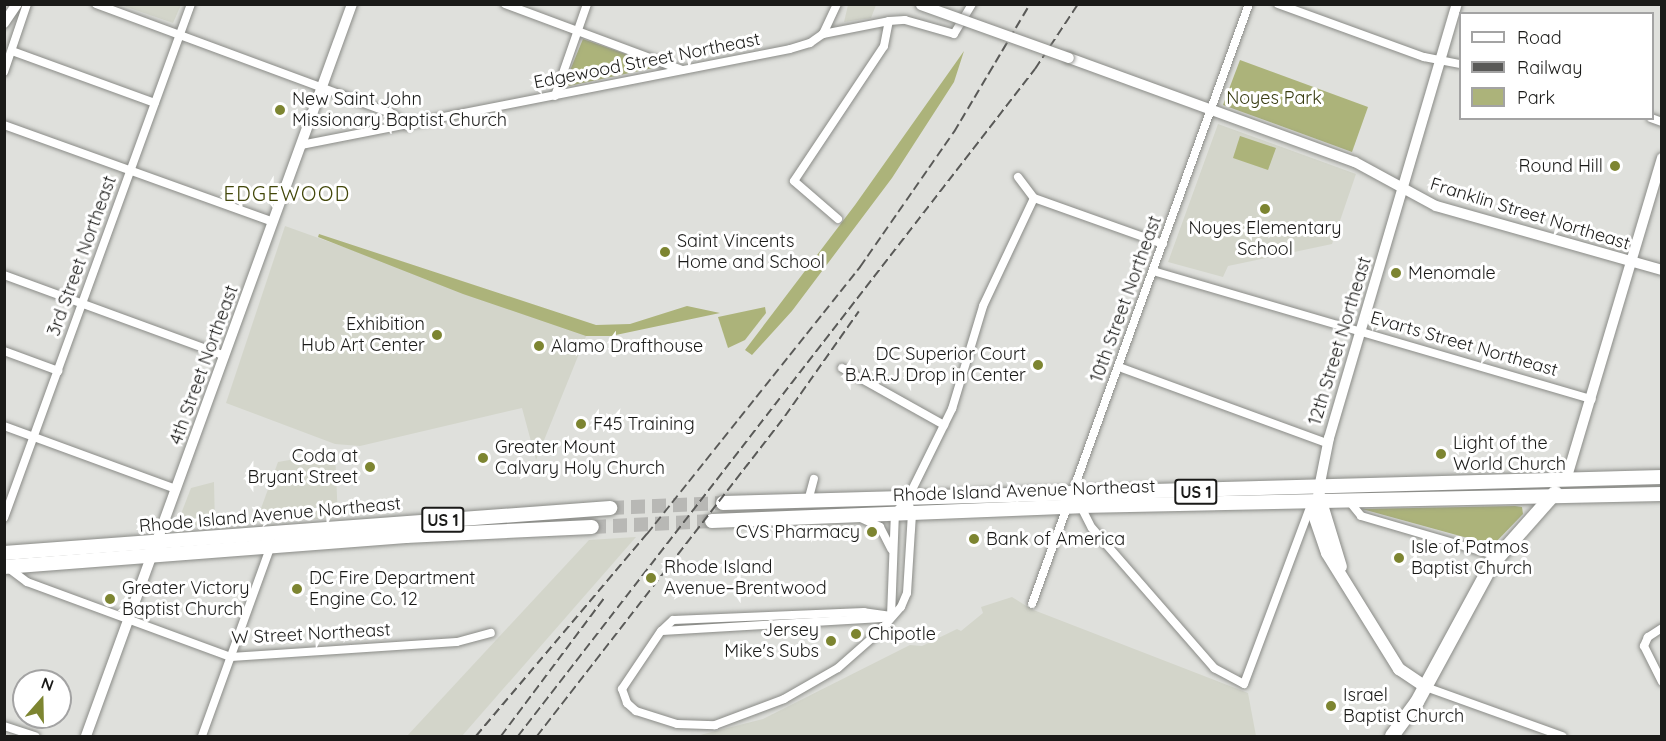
<!DOCTYPE html>
<meta charset="utf-8">
<style>
body{margin:0}
#map{position:relative;width:1666px;height:741px;overflow:hidden;background:#dfe0dc;font-family:Quicksand,sans-serif}
div>[style]{position:absolute}
[style*='--x']{left:calc(var(--x)*1px);top:calc(var(--y)*1px);width:calc(var(--w)*1px);rotate:calc(var(--a)*1deg)}
.built>*{inset:0;background:#d3d5ca}
.green>*{inset:0;background:#acb37a}
.primary-tunnel>*{height:14px;margin-top:-7px;transform-origin:0;background:repeating-linear-gradient(90deg,#b8b8b5 0 14px,transparent 0 21px)}
.roads{filter:drop-shadow(0 0 2px #8a8b87) drop-shadow(0 0 2px #8a8b87)}
.minor>*{height:8px;margin:-4px;padding:0 4px;transform-origin:4px;border-radius:4px;background:#fff}
.tertiary>*{height:10px;margin:-5px;padding:0 5px;transform-origin:5px;border-radius:5px;background:#fff}
.secondary>*{height:12px;margin:-6px;padding:0 6px;transform-origin:6px;border-radius:6px;background:#fff}
.primary>*{height:14px;margin:-7px;padding:0 7px;transform-origin:7px;border-radius:7px;background:#fff}
.rail>*{height:2px;margin-top:-1px;transform-origin:0;background:repeating-linear-gradient(90deg,#595957 0 9px,transparent 0 13.5px)}
.bridges{filter:drop-shadow(0 0 2px #8a8b87) drop-shadow(0 0 2px #8a8b87)}
.tertiary-bridge>*{height:10px;margin:-5px;padding:0 5px;transform-origin:5px;border-radius:5px;background:#fff}
.dots>*{width:16px;height:16px;translate:-50% -50%;box-sizing:border-box;border:3px solid #fff;border-radius:50%}
span{translate:-50% -50%;white-space:nowrap;text-align:center;line-height:1.15;-webkit-text-stroke:6px #fff;paint-order:stroke}
.shield-label span{padding:2px 4px;background:#fff;border:2px solid;border-radius:4px;-webkit-text-stroke-width:0}
.shield-label{font-size:16px;color:#1a1a18;font-weight:700}
.street-label{font-size:18px;color:#1a1a18}
.park-label{font-size:18px;color:#393d12}
.poi-label{font-size:18px;color:#1a1a18}
.left{translate:0 -50%;text-align:left}
.right{translate:-100% -50%;text-align:right}
.neighbourhood-label{font-size:20px;color:#424709;letter-spacing:1.5px}
.frame{position:absolute;inset:0;border:6px solid #1a1a18;pointer-events:none}
.legend{position:absolute;left:1459px;top:12px;width:195px;height:108px;box-sizing:border-box;background:#fff;border:2px solid #a3a3a3;margin:0;padding:8px 10px;list-style:none;font-size:18px;color:#1a1a18}
.legend li{display:flex;align-items:center;gap:12px;height:30px}
.legend b{width:30px;border:2px solid #a3a3a3}
.north{position:absolute;left:12px;top:669px;width:60px;height:60px;box-sizing:border-box;background:#fff;border:2px solid #a3a3a3;border-radius:50%;rotate:20deg;font-size:16px;font-weight:700;line-height:24px;text-align:center;color:#1a1a18}
.north::after{content:'';display:block;margin:auto;width:21px;height:27px;background:#7d8531;clip-path:polygon(50% 0,100% 100%,50% 72%,0 100%)}
</style>
<div id="map">
<div class="built">
<i style="clip-path:polygon(121px 5px,181px 5px,173px 23px)"></i>
<i style="clip-path:polygon(848px 5px,848px 4px,876px 5px,871px 18px,844px 22px)"></i>
<i style="clip-path:polygon(1218px 124px,1356px 174px,1332px 244px,1228px 266px,1223px 277px,1168px 262px)"></i>
<i style="clip-path:polygon(285px 226px,587px 334px,536px 460px,522px 408px,360px 446px,335px 444px,226px 403px)"></i>
<i style="clip-path:polygon(335px 452px,338px 518px,256px 522px,278px 462px)"></i>
<i style="clip-path:polygon(214px 482px,215px 525px,181px 526px,179px 519px,191px 488px)"></i>
<i style="clip-path:polygon(636px 537px,462px 736px,407px 736px,589px 540px)"></i>
<i style="clip-path:polygon(1012px 597px,1031px 609px,1248px 693px,1256px 736px,696px 736px,763px 719px,910px 645px,922px 646px,957px 629px,961px 631px,983px 613px,981px 607px)"></i>
</div>
<div class="green">
<i style="clip-path:polygon(583px 39px,651px 63px,653px 68px,569px 86px,566px 80px)"></i>
<i style="clip-path:polygon(964px 51px,954px 82px,892px 178px,792px 311px,752px 355px,745px 350px,855px 205px)"></i>
<i style="clip-path:polygon(1240px 60px,1368px 107px,1352px 152px,1223px 105px)"></i>
<i style="clip-path:polygon(1240px 136px,1276px 148px,1268px 170px,1233px 158px)"></i>
<i style="clip-path:polygon(319px 234px,596px 325px,630px 324px,687px 306px,720px 313px,611px 336px,586px 336px,463px 294px,318px 237px)"></i>
<i style="clip-path:polygon(765px 307px,766px 313px,745px 340px,728px 348px,718px 317px)"></i>
<i style="clip-path:polygon(1515px 506px,1522px 507px,1523px 514px,1493px 545px,1362px 509px)"></i>
</div>
<div class="primary-tunnel">
<i style="--x:610;--y:508;--w:113;--a:-2.5"></i>
<i style="--x:592;--y:527;--w:120;--a:-2.9"></i>
</div>
<div class="roads">
<div class="minor">
<i style="--x:96;--y:4;--w:314;--a:20.3"></i>
<i style="--x:391;--y:113;--w:21;--a:39"></i>
<i style="--x:505;--y:4;--w:189;--a:20.4"></i>
<i style="--x:1278;--y:4;--w:155;--a:20"></i>
<i style="--x:1424;--y:57;--w:37;--a:11"></i>
<i style="--x:823;--y:34;--w:33;--a:-65"></i>
<i style="--x:12;--y:51;--w:152;--a:20"></i>
<i style="--x:4;--y:72;--w:72;--a:-71.3"></i>
<i style="--x:555;--y:96;--w:97;--a:-70.8"></i>
<i style="--x:1651;--y:118;--w:12;--a:20"></i>
<i style="--x:4;--y:125;--w:286;--a:19.8"></i>
<i style="--x:301;--y:145;--w:498;--a:-11.1"></i>
<i style="--x:790;--y:49;--w:21;--a:-17"></i>
<i style="--x:810;--y:43;--w:16;--a:-35"></i>
<i style="--x:823;--y:34;--w:67;--a:-11.1"></i>
<i style="--x:889;--y:21;--w:16;--a:-4"></i>
<i style="--x:905;--y:20;--w:51;--a:15.9"></i>
<i style="--x:954;--y:34;--w:35;--a:-59"></i>
<i style="--x:1018;--y:177;--w:26;--a:53"></i>
<i style="--x:1034;--y:198;--w:137;--a:19.6"></i>
<i style="--x:838;--y:219;--w:58;--a:-139.2"></i>
<i style="--x:794;--y:181;--w:162;--a:-56.3"></i>
<i style="--x:884;--y:46;--w:25;--a:-79"></i>
<i style="--x:1153;--y:271;--w:457;--a:16.3"></i>
<i style="--x:4;--y:275;--w:235;--a:20.1"></i>
<i style="--x:4;--y:351;--w:58;--a:20.3"></i>
<i style="--x:1119;--y:367;--w:221;--a:20.1"></i>
<i style="--x:842;--y:368;--w:117;--a:29.2"></i>
<i style="--x:4;--y:426;--w:183;--a:20.1"></i>
<i style="--x:808;--y:501;--w:23;--a:-75"></i>
<i style="--x:1349;--y:501;--w:19;--a:51"></i>
<i style="--x:1361;--y:516;--w:143;--a:16.3"></i>
<i style="--x:1079;--y:503;--w:28;--a:63"></i>
<i style="--x:1092;--y:528;--w:186;--a:48.9"></i>
<i style="--x:1214;--y:668;--w:34;--a:28"></i>
<i style="--x:1244;--y:684;--w:197;--a:-69.5"></i>
<i style="--x:4;--y:518;--w:547;--a:-70.01"></i>
<i style="--x:861;--y:518;--w:21;--a:25"></i>
<i style="--x:880;--y:527;--w:25;--a:63"></i>
<i style="--x:7;--y:567;--w:25;--a:37"></i>
<i style="--x:27;--y:582;--w:217;--a:20.2"></i>
<i style="--x:231;--y:657;--w:226;--a:-3.8"></i>
<i style="--x:457;--y:642;--w:35;--a:-15"></i>
<i style="--x:1032;--y:604;--w:638;--a:-70.12"></i>
<i style="--x:891;--y:616;--w:27;--a:-172"></i>
<i style="--x:864;--y:612;--w:191;--a:177.6"></i>
<i style="--x:673;--y:620;--w:16;--a:137"></i>
<i style="--x:661;--y:631;--w:70;--a:123.9"></i>
<i style="--x:622;--y:689;--w:15;--a:70"></i>
<i style="--x:627;--y:703;--w:12;--a:42"></i>
<i style="--x:636;--y:711;--w:43;--a:17.6"></i>
<i style="--x:677;--y:724;--w:38;--a:2"></i>
<i style="--x:715;--y:725;--w:74;--a:-20.6"></i>
<i style="--x:784;--y:699;--w:62;--a:-29.9"></i>
<i style="--x:838;--y:668;--w:56;--a:-41.4"></i>
<i style="--x:880;--y:631;--w:32;--a:-49"></i>
<i style="--x:901;--y:607;--w:15;--a:-67"></i>
<i style="--x:907;--y:593;--w:80;--a:-86.4"></i>
<i style="--x:912;--y:513;--w:14;--a:-111"></i>
<i style="--x:891;--y:616;--w:103;--a:-87.8"></i>
<i style="--x:895;--y:513;--w:18;--a:-47"></i>
<i style="--x:907;--y:500;--w:102;--a:-63.7"></i>
<i style="--x:952;--y:409;--w:108;--a:-73.2"></i>
<i style="--x:983;--y:306;--w:119;--a:-64.7"></i>
<i style="--x:1662;--y:628;--w:17;--a:147"></i>
<i style="--x:1648;--y:637;--w:10;--a:114"></i>
<i style="--x:1644;--y:646;--w:40;--a:63.4"></i>
<i style="--x:662;--y:631;--w:220;--a:-3.4"></i>
<i style="--x:1426;--y:687;--w:145;--a:19.8"></i>
<i style="--x:4;--y:726;--w:33;--a:18"></i>
<i style="--x:202;--y:736;--w:203;--a:-70.1"></i>
</div>
<div class="tertiary">
<i style="--x:4;--y:23;--w:23;--a:-56"></i>
<i style="--x:1069;--y:58;--w:304;--a:20"></i>
<i style="--x:1355;--y:162;--w:92;--a:28.5"></i>
<i style="--x:1436;--y:206;--w:235;--a:15.8"></i>
<i style="--x:1566;--y:480;--w:336;--a:-73.4"></i>
<i style="--x:1319;--y:488;--w:51;--a:-78.7"></i>
<i style="--x:1329;--y:438;--w:452;--a:-73.6"></i>
<i style="--x:86;--y:736;--w:779;--a:-70.03"></i>
</div>
<div class="secondary">
<i style="--x:1319;--y:495;--w:75;--a:73"></i>
<i style="--x:1320;--y:501;--w:15;--a:113"></i>
<i style="--x:1314;--y:515;--w:40;--a:71.1"></i>
<i style="--x:1327;--y:553;--w:137;--a:58.2"></i>
<i style="--x:1399;--y:669;--w:32;--a:34"></i>
</div>
<div class="primary">
<i style="--x:723;--y:503;--w:939;--a:-1.59"></i>
<i style="--x:712;--y:521;--w:369;--a:-2.3"></i>
<i style="--x:1081;--y:506;--w:581;--a:-1.18"></i>
<i style="--x:4;--y:553;--w:608;--a:-4.25"></i>
<i style="--x:4;--y:567;--w:403;--a:-4.4"></i>
<i style="--x:406;--y:536;--w:186;--a:-2.8"></i>
<i style="--x:1392;--y:736;--w:42;--a:-53.7"></i>
<i style="--x:1417;--y:702;--w:157;--a:-61.5"></i>
<i style="--x:1492;--y:564;--w:95;--a:-48.4"></i>
</div>
</div>
<div class="rail">
<i style="--x:476;--y:736;--w:265;--a:-49.8"></i>
<i style="--x:647;--y:534;--w:342;--a:-51.4"></i>
<i style="--x:860;--y:267;--w:165;--a:-55.2"></i>
<i style="--x:954;--y:132;--w:149;--a:-59.3"></i>
<i style="--x:501;--y:736;--w:174;--a:-53.2"></i>
<i style="--x:518;--y:736;--w:844;--a:-52.22"></i>
<i style="--x:1035;--y:69;--w:78;--a:-56.5"></i>
<i style="--x:537;--y:736;--w:405;--a:-52.2"></i>
<i style="--x:785;--y:416;--w:128;--a:-54.8"></i>
</div>
<div class="bridges">
<div class="tertiary-bridge">
<i style="--x:921;--y:5;--w:157;--a:19.7"></i>
</div>
</div>
<div class="dots">
<i style="left:280px;top:110px;background:#7d8531"></i>
<i style="left:1615px;top:166px;background:#7d8531"></i>
<i style="left:1265px;top:209px;background:#7d8531"></i>
<i style="left:665px;top:252px;background:#7d8531"></i>
<i style="left:1396px;top:273px;background:#7d8531"></i>
<i style="left:437px;top:335px;background:#7d8531"></i>
<i style="left:539px;top:346px;background:#7d8531"></i>
<i style="left:1038px;top:365px;background:#7d8531"></i>
<i style="left:581px;top:424px;background:#7d8531"></i>
<i style="left:1441px;top:454px;background:#7d8531"></i>
<i style="left:483px;top:458px;background:#7d8531"></i>
<i style="left:370px;top:467px;background:#7d8531"></i>
<i style="left:872px;top:532px;background:#7d8531"></i>
<i style="left:974px;top:539px;background:#7d8531"></i>
<i style="left:1399px;top:558px;background:#7d8531"></i>
<i style="left:651px;top:578px;background:#7d8531"></i>
<i style="left:297px;top:589px;background:#7d8531"></i>
<i style="left:110px;top:599px;background:#7d8531"></i>
<i style="left:856px;top:634px;background:#7d8531"></i>
<i style="left:831px;top:641px;background:#7d8531"></i>
<i style="left:1331px;top:706px;background:#7d8531"></i>
</div>
<div class="shield-label">
<span style="left:1196px;top:492px">US 1</span>
<span style="left:443px;top:520px">US 1</span>
</div>
<div class="street-label">
<span style="left:647px;top:61px;rotate:-11deg">Edgewood Street Northeast</span>
<span style="left:1530px;top:214px;rotate:17deg">Franklin Street Northeast</span>
<span style="left:82px;top:256px;rotate:-70deg">3rd Street Northeast</span>
<span style="left:1126px;top:299px;rotate:-70deg">10th Street Northeast</span>
<span style="left:1340px;top:341px;rotate:-73deg">12th Street Northeast</span>
<span style="left:1464px;top:344px;rotate:16deg">Evarts Street Northeast</span>
<span style="left:204px;top:365px;rotate:-70deg">4th Street Northeast</span>
<span style="left:1024px;top:491px;rotate:-2deg">Rhode Island Avenue Northeast</span>
<span style="left:270px;top:515px;rotate:-5deg">Rhode Island Avenue Northeast</span>
<span style="left:311px;top:634px;rotate:-3deg">W Street Northeast</span>
</div>
<div class="park-label">
<span style="left:1274px;top:98px">Noyes Park</span>
</div>
<div class="poi-label">
<span class="left" style="left:292px;top:110px">New Saint John<br>Missionary Baptist Church</span>
<span class="right" style="left:1603px;top:166px">Round Hill</span>
<span style="left:1265px;top:239px">Noyes Elementary<br>School</span>
<span class="left" style="left:677px;top:252px">Saint Vincents<br>Home and School</span>
<span class="left" style="left:1408px;top:273px">Menomale</span>
<span class="right" style="left:425px;top:335px">Exhibition<br>Hub Art Center</span>
<span class="left" style="left:551px;top:346px">Alamo Drafthouse</span>
<span class="right" style="left:1026px;top:365px">DC Superior Court<br>B.A.R.J Drop in Center</span>
<span class="left" style="left:593px;top:424px">F45 Training</span>
<span class="left" style="left:1453px;top:454px">Light of the<br>World Church</span>
<span class="left" style="left:495px;top:458px">Greater Mount<br>Calvary Holy Church</span>
<span class="right" style="left:358px;top:467px">Coda at<br>Bryant Street</span>
<span class="right" style="left:860px;top:532px">CVS Pharmacy</span>
<span class="left" style="left:986px;top:539px">Bank of America</span>
<span class="left" style="left:1411px;top:558px">Isle of Patmos<br>Baptist Church</span>
<span class="left" style="left:664px;top:578px">Rhode Island<br>Avenue–Brentwood</span>
<span class="left" style="left:309px;top:589px">DC Fire Department<br>Engine Co. 12</span>
<span class="left" style="left:122px;top:599px">Greater Victory<br>Baptist Church</span>
<span class="right" style="left:819px;top:641px">Jersey<br>Mike's Subs</span>
<span class="left" style="left:868px;top:634px">Chipotle</span>
<span class="left" style="left:1343px;top:706px">Israel<br>Baptist Church</span>
</div>
<div class="neighbourhood-label">
<span style="left:287px;top:193px">EDGEWOOD</span>
</div>
<div class="frame"></div>
<ul class="legend">
<li><b style="height:8px;background:#fff"></b>Road</li>
<li><b style="height:8px;background:#595957"></b>Railway</li>
<li><b style="height:16px;background:#acb37a"></b>Park</li>
</ul>
<div class="north">N</div>
</div>
